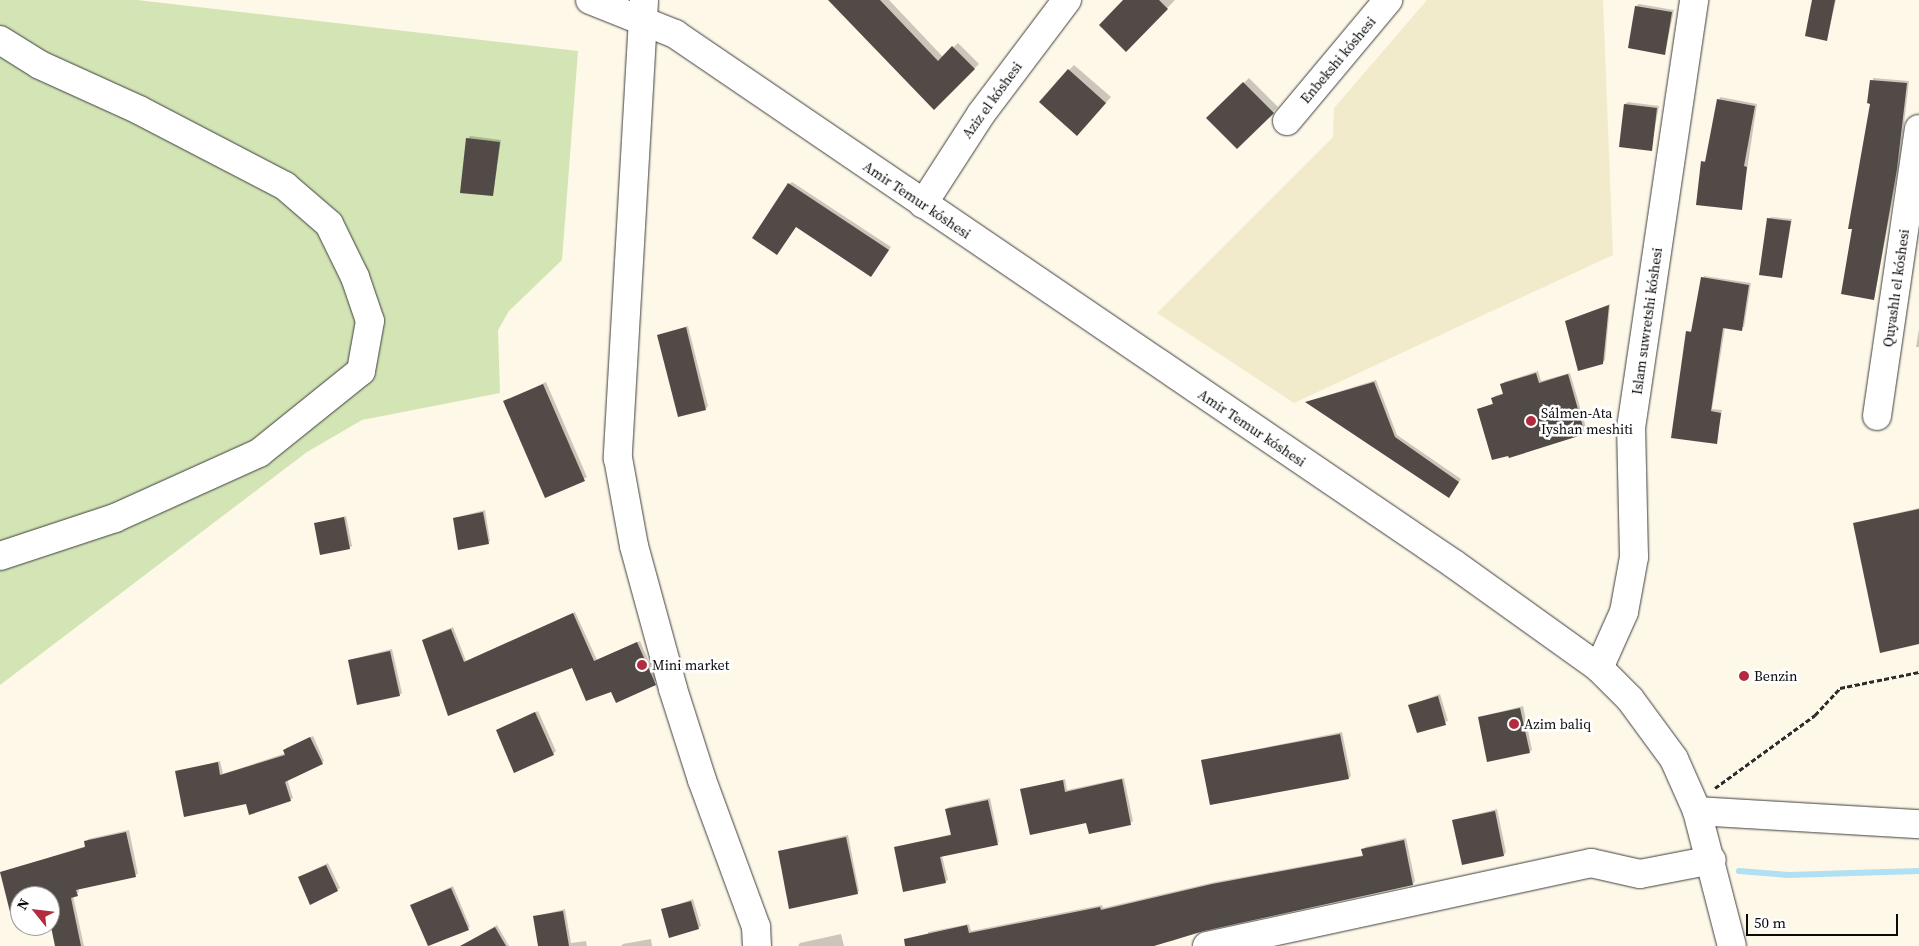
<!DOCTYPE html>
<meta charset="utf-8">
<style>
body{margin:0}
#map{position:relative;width:1919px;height:946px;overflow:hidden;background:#fef8e8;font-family:"Source Serif 4",serif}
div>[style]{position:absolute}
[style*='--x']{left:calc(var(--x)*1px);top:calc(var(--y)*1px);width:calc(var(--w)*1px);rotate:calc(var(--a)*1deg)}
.farmland>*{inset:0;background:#f2ebcb}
.green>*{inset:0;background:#d3e5b5}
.shadow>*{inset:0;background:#0003}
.stream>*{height:6px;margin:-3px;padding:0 3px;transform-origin:3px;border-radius:3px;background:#b0e0f2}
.building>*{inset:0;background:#524a47}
.path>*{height:3px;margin-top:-1.5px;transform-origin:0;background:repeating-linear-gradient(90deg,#2c2c2c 0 5px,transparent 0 7.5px)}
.roads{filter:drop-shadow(0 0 1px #3d3d3d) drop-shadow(0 0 1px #3d3d3d)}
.minor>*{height:28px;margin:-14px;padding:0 14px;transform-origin:14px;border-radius:14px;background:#fff}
.dots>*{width:14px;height:14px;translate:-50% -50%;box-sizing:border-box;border:2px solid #fff;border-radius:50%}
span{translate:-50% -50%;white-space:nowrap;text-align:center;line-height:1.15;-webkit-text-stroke:5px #fff;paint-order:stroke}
.street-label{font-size:14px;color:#0a0a0a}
.poi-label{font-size:14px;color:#0a0a0a}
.left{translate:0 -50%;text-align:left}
.north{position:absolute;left:10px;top:886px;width:50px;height:50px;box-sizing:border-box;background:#fff;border:1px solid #9d9d9d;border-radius:50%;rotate:299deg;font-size:14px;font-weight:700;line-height:20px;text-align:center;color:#0a0a0a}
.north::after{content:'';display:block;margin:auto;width:18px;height:22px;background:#b22b3e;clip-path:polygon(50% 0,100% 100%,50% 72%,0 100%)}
.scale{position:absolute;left:1746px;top:914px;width:152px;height:22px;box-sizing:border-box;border:2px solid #0a0a0a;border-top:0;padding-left:6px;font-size:15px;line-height:18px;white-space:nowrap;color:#0a0a0a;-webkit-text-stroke:4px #fff;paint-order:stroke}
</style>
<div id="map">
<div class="farmland">
<i style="clip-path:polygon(1427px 0,1603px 0,1613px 255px,1294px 403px,1157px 313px,1333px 137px,1334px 108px)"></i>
</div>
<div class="green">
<i style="clip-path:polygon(0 0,137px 0,578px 51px,562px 260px,509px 311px,498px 330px,500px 393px,362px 420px,307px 452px,0 685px)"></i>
</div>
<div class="shadow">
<i style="clip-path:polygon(830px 0,889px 0,943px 57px,958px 43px,979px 64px,934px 108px)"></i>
<i style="clip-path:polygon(1124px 0,1175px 0,1126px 51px)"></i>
<i style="clip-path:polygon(1813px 0,1836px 0,1827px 39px)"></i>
<i style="clip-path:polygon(1639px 4px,1674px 10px,1665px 53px,1636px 6px)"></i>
<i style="clip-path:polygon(1074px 65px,1111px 97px,1083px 129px,1069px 70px)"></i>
<i style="clip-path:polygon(1249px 78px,1278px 107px,1237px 148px,1208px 118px)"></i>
<i style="clip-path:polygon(1873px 78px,1909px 81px,1899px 166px,1874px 299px)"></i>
<i style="clip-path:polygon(1720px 97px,1757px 104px,1741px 209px,1702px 162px,1707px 160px)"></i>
<i style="clip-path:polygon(1628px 102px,1659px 106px,1651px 149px,1625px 104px)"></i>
<i style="clip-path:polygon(470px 136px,501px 140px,493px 195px,468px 139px)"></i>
<i style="clip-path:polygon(792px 182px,891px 247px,873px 273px,789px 184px)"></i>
<i style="clip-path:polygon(1771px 217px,1792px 219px,1782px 277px,1769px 219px)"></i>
<i style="clip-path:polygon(1704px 276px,1751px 283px,1744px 327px,1725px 327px,1712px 409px,1722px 410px,1716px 442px,1687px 332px,1693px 330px)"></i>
<i style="clip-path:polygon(1610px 304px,1605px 360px,1602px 363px,1567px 321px)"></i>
<i style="clip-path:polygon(688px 326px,708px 406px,706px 409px,658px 335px)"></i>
<i style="clip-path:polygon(1919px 329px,1919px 347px,1916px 347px)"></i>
<i style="clip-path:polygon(1538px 371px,1541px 381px,1570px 373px,1587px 431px,1510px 457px,1478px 409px,1494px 403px,1495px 396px,1504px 393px,1504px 382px)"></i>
<i style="clip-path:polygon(1376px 380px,1397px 435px,1461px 479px,1449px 497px,1306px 402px)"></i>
<i style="clip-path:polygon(546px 382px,587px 477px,546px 497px,505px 402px)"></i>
<i style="clip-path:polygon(1919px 508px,1919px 643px,1855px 523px)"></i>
<i style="clip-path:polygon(485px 510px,490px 541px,488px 543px,454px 518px)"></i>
<i style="clip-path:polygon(346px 516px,352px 546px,349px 548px,315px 524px)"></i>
<i style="clip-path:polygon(575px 612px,597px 660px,640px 641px,657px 681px,612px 690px,573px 667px,449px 715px,423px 640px,426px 638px,453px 627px,466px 661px)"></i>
<i style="clip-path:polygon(392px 649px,402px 693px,399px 695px,349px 660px)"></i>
<i style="clip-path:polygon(1440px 694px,1448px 721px,1418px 732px,1410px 705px)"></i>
<i style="clip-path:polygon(1523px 706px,1532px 750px,1529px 752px,1479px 717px)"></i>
<i style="clip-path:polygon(538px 711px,556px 751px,553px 754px,497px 730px)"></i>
<i style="clip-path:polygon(1342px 732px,1351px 776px,1349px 778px,1202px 760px)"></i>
<i style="clip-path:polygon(313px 736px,324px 761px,287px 779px,293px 798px,290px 800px,247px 802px,176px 772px,220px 761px,223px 774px,286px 753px,286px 748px)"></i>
<i style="clip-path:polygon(1124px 778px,1133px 821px,1130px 823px,1087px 821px,1022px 790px,1065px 779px,1067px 790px)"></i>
<i style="clip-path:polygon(990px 798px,999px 842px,942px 856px,948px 880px,945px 882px,895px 847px,952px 834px,947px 809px,949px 807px)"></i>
<i style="clip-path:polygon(1497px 809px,1506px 852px,1504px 855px,1454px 820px)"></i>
<i style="clip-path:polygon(129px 830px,138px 874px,78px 888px,79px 892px,73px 896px,84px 946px,56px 946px,50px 916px,50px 896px,20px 896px,20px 912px,0 873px,86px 846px,88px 839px)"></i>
<i style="clip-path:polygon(848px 835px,859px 891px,857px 893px,779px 851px)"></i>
<i style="clip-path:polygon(1406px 838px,1415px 881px,1413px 884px,1203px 930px,1172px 941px,1144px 946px,928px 946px,928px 932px,969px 924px,971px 931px,1102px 905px,1103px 908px,1215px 882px,1364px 855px,1365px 847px)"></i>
<i style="clip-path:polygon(328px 863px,340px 888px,337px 890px,299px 877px)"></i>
<i style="clip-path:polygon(453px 886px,470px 927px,429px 946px,412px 905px)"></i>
<i style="clip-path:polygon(693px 899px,701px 926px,698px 928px,663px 910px)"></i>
<i style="clip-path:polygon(565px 909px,571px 943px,586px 941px,587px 946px,554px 946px,534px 917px)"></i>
<i style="clip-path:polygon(497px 925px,509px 946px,472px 946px,472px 940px)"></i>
<i style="clip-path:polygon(841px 934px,844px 946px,798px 946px,800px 943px)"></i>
<i style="clip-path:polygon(651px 939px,652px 946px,621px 946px,623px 944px)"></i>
</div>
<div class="stream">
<i style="--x:1739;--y:871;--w:50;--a:4.6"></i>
<i style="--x:1789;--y:875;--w:130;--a:-1.8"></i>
</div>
<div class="building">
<i style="clip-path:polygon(828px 0,880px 0,938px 61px,952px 46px,975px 69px,934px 110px)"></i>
<i style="clip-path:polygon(1123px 0,1159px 0,1168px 9px,1126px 52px,1099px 25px)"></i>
<i style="clip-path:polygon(1812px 0,1835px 0,1827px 41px,1805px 36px)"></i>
<i style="clip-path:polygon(1635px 6px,1672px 12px,1665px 55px,1628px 48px)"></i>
<i style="clip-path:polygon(1068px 69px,1106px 103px,1077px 136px,1039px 102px)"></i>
<i style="clip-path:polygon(1870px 80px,1907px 83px,1897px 169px,1874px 300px,1841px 294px,1852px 229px,1848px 229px,1870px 104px,1867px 103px)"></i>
<i style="clip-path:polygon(1243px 82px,1274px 113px,1237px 149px,1206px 118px)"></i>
<i style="clip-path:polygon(1717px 99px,1755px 106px,1744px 166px,1747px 167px,1742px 210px,1696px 205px,1701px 161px,1705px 162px)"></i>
<i style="clip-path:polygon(1624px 104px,1657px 108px,1652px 151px,1619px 147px)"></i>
<i style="clip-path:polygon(466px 138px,500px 142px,493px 196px,460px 193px)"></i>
<i style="clip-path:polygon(788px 183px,889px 250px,871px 277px,796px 227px,777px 255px,752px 238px)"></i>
<i style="clip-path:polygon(1767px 218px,1791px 221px,1782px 278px,1759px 275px)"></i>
<i style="clip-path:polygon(1701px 277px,1749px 285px,1742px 331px,1723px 328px,1711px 411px,1721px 413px,1717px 444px,1671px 438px,1686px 331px,1691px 332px)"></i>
<i style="clip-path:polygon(1609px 305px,1603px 364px,1578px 371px,1565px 321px)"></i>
<i style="clip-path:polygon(686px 327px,706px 410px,678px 417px,657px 335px)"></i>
<i style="clip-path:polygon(1536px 373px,1539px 383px,1568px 374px,1585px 434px,1509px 458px,1508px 456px,1492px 460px,1477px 409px,1493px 404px,1491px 398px,1503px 394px,1500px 384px)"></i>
<i style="clip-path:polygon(1374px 382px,1395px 437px,1459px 482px,1449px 498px,1305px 402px)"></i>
<i style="clip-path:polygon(543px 384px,585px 481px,545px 498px,503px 401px)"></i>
<i style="clip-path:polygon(1919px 509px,1919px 644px,1880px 653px,1853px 523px)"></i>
<i style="clip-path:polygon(483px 512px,489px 544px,458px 550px,453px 518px)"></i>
<i style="clip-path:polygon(344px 517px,350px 549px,320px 555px,314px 523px)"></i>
<i style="clip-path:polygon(573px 613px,594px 661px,637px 642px,656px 685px,616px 703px,611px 692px,586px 701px,572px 668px,448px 716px,422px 640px,451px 629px,464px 662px)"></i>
<i style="clip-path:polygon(390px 651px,400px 696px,357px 705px,348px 660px)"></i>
<i style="clip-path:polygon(1438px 696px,1446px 725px,1417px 733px,1408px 705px)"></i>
<i style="clip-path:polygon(1520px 708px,1530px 753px,1487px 762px,1478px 717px)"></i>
<i style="clip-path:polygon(535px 712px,554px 755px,514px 773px,496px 730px)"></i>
<i style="clip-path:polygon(1340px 734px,1349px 779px,1210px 805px,1201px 760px)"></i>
<i style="clip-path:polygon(310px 737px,323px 764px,285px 782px,291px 801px,249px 815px,246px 804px,184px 817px,175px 771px,218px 762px,220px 775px,285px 755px,283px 750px)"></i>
<i style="clip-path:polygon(1122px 779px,1131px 825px,1089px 834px,1086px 823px,1030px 835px,1020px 789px,1063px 780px,1065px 792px)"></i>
<i style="clip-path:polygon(988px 800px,998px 845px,940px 857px,946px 883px,903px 892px,894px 847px,951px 835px,945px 809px)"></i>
<i style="clip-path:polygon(1495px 811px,1504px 856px,1462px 865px,1452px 820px)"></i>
<i style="clip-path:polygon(126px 832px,136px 877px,76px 890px,78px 896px,71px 898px,81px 946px,55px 946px,50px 922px,50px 896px,20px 896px,20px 913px,11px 916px,0 872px,85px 847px,84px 841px)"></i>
<i style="clip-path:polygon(846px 837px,858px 894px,789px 909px,778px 851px)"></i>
<i style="clip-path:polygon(1404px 840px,1413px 885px,1204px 931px,1154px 946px,905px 946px,904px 939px,967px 925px,969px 933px,1100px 907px,1101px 910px,1212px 884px,1363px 856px,1361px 849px)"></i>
<i style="clip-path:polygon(326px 865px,338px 891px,310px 905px,298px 877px)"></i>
<i style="clip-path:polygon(451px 888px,469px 930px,428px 946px,410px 905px)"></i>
<i style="clip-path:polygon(691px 901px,699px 929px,669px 938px,661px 909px)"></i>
<i style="clip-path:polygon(563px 911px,569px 946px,538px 946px,533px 916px)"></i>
<i style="clip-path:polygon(495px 927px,506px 946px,460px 946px)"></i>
</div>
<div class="path">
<i style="--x:1715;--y:788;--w:124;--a:-36.1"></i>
<i style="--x:1815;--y:715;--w:37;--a:-47"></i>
<i style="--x:1840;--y:688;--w:81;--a:-11.4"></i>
</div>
<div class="roads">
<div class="minor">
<i style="--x:590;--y:0;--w:92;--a:21.8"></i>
<i style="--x:675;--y:34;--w:942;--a:34.23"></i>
<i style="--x:1454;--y:564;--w:178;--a:35.6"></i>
<i style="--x:1599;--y:668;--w:44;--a:45"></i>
<i style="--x:1630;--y:699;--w:74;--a:53.7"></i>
<i style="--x:1674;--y:759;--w:57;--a:66.1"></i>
<i style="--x:1697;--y:811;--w:139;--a:75.5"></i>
<i style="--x:644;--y:1;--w:458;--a:93.3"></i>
<i style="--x:618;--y:458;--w:89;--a:79.7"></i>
<i style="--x:634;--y:546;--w:148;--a:74.7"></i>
<i style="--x:673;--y:689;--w:96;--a:72.3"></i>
<i style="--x:702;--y:780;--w:157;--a:69.8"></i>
<i style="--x:756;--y:927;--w:19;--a:87"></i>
<i style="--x:0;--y:40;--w:47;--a:32"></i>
<i style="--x:40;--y:65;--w:109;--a:24.4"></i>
<i style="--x:139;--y:110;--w:165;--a:27.5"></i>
<i style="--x:285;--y:186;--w:58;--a:40.8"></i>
<i style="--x:329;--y:224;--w:59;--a:63.9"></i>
<i style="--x:355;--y:277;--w:46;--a:71.2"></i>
<i style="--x:370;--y:321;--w:51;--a:100.2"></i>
<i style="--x:361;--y:371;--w:131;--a:141.2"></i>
<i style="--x:259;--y:453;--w:158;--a:155.7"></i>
<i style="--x:115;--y:518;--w:121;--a:161.7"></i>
<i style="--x:1287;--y:121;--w:158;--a:-50.1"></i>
<i style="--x:923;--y:204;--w:107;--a:-57.2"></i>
<i style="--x:981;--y:114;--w:143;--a:-53"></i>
<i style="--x:1877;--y:416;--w:290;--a:-81.7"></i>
<i style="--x:1599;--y:668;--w:61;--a:-65.9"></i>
<i style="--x:1624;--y:612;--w:56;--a:-79.7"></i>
<i style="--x:1634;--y:557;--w:129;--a:-91.3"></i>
<i style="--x:1631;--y:428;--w:433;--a:-81.6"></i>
<i style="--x:1697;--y:811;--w:222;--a:3.4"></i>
<i style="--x:1207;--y:946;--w:393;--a:-12.2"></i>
<i style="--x:1591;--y:863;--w:50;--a:12.7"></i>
<i style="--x:1640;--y:874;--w:73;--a:-11"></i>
</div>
</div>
<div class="dots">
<i style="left:1531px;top:421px;background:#b22b3e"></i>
<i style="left:642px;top:665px;background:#b22b3e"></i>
<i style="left:1744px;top:676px;background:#b22b3e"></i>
<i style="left:1514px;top:724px;background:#b22b3e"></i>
</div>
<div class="street-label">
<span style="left:1338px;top:60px;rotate:-50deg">Enbekshi kóshesi</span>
<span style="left:992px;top:100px;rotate:-54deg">Aziz el kóshesi</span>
<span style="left:917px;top:200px;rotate:34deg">Amir Temur kóshesi</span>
<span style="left:1896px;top:288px;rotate:-82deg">Quyashlı el kóshesi</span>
<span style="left:1647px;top:321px;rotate:-82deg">Islam suwretshi kóshesi</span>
<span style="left:1252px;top:428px;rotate:34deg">Amir Temur kóshesi</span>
</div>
<div class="poi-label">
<span class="left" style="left:1541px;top:421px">Sálmen-Ata<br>Iyshan meshiti</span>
<span class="left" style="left:652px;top:665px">Mini market</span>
<span class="left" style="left:1754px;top:676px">Benzin</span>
<span class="left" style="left:1524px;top:724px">Azim baliq</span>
</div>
<div class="north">N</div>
<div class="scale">50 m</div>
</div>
